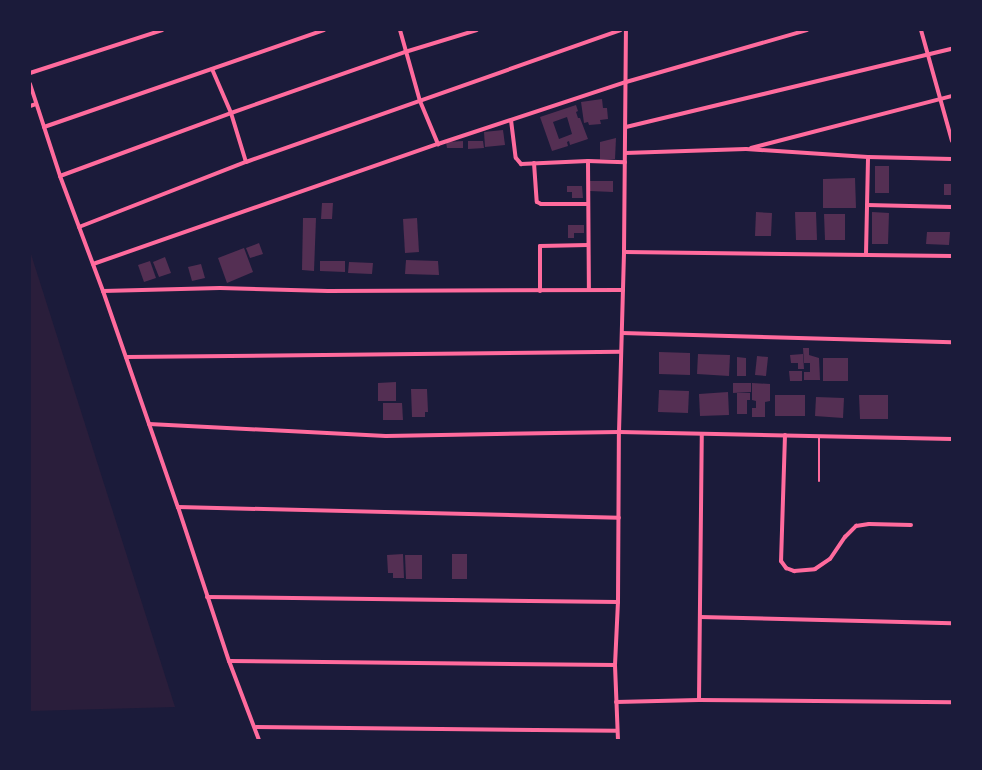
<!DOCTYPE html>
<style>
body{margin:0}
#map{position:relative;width:982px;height:770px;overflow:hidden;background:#1b1b3a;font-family:Helvetica,sans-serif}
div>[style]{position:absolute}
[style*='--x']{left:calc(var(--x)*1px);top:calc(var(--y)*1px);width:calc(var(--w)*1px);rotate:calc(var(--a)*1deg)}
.green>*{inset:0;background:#2a1e3b}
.building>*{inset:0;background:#542f53}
.service>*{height:2px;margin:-1px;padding:0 1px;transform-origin:1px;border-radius:1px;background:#ff6b9d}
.minor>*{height:4px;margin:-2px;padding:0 2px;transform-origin:2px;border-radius:2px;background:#ff6b9d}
span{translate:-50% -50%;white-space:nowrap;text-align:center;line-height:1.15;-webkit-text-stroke:4px #1b1b3a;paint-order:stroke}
.frame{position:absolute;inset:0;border:31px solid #1b1b3a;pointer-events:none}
</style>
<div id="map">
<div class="green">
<i style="clip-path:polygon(30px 251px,175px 707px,30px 711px)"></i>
</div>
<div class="building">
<i style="clip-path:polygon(602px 99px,603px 108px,607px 108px,608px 119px,600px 120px,601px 124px,589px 125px,588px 122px,584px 123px,581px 102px)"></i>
<i style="clip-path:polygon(evenodd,576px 105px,578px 111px,576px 112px,578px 118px,580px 118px,588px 139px,570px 145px,569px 141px,567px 142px,568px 146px,552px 151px,540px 117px,576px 105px,567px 117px,572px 134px,559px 139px,553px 122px,567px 117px)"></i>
<i style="clip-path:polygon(503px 130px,505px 145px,485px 147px,484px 132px)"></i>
<i style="clip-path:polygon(616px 138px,615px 159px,600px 159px,600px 142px)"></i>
<i style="clip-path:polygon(463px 141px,463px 148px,447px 148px,446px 142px)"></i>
<i style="clip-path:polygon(468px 141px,483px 141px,484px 148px,468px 149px)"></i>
<i style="clip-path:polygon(875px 166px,889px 166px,889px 193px,875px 193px)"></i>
<i style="clip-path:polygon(855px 178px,856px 208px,823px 208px,823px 179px)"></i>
<i style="clip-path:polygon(590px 181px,613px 181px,613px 192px,590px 191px)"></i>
<i style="clip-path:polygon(944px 184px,952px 184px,952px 195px,944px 195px)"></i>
<i style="clip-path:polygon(567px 186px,582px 186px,583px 198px,572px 198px,572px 192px,567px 192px)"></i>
<i style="clip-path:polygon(322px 203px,333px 203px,332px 219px,321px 219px)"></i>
<i style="clip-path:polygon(756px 212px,772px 213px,771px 236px,755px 236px)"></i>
<i style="clip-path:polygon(795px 212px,816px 212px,817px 240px,796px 240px)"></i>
<i style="clip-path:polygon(872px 212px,889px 213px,888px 244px,872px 244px)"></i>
<i style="clip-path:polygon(824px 214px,845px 214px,845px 240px,825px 240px)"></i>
<i style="clip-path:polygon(303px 218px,316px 218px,314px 271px,302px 270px)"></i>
<i style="clip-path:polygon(417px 218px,419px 252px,405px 253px,403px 219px)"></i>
<i style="clip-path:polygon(568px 225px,584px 225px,584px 233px,574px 233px,574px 238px,568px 238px)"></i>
<i style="clip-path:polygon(927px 232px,950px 232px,949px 245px,926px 244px)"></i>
<i style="clip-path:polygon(259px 243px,263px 254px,250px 258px,246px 248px)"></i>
<i style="clip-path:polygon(244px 248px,253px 272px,227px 283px,218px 258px)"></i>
<i style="clip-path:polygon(165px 257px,171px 273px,159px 277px,153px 262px)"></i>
<i style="clip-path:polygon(406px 260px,438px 261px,439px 275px,405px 274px)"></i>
<i style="clip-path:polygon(150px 261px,156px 278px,144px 282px,138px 265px)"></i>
<i style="clip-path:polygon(320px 261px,345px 261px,345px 272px,320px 271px)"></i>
<i style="clip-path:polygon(349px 262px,373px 263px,372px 274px,348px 273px)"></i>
<i style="clip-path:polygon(201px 264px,205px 278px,192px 281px,188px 267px)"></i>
<i style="clip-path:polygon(803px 348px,809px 348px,809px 355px,819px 358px,820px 380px,804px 380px,804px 372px,810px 372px,810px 363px,804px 363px)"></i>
<i style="clip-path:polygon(659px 352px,690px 353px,690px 375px,659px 374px)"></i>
<i style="clip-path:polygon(698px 354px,730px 355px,729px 376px,697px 374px)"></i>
<i style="clip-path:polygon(803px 354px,804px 369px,798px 369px,798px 363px,791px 363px,790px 355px)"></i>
<i style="clip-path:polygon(757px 356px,768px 357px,766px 376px,755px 375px)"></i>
<i style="clip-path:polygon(737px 357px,746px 358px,746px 376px,737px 376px)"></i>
<i style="clip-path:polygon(823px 358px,848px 358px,848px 381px,823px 381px)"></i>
<i style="clip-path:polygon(789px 371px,802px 371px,802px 381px,790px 381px)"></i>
<i style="clip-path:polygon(396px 382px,396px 401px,378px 401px,378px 383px)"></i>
<i style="clip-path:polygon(733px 383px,751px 383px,751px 392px,733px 393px)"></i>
<i style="clip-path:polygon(752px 383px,770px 384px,770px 401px,765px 402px,765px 417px,752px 417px,752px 408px,756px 408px,756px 401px,752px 400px)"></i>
<i style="clip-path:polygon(411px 389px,427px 389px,428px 412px,425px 412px,425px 417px,412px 417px)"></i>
<i style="clip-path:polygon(659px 390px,689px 391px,688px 413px,658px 412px)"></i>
<i style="clip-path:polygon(728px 392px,729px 415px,700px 416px,699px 394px)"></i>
<i style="clip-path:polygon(737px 393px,750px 393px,750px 400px,747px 400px,747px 414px,737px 414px)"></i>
<i style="clip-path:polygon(775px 395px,805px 395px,805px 416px,775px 416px)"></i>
<i style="clip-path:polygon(859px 395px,888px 395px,888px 419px,860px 419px)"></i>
<i style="clip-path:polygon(816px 397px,844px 398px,843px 418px,815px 416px)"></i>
<i style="clip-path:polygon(383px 403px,402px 403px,403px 420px,383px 420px)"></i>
<i style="clip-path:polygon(403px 554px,404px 578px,393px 578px,393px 573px,388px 573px,387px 555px)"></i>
<i style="clip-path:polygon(452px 554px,467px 554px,467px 579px,452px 579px)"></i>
<i style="clip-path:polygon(405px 555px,422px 555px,422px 579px,406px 579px)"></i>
</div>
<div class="service">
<i style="--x:819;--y:481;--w:44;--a:-90"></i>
</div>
<div class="minor">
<i style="--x:400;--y:30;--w:74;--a:74.3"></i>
<i style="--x:420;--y:101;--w:47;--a:67.3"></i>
<i style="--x:921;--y:30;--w:115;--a:74.4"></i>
<i style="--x:212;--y:69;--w:48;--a:66.6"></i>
<i style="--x:231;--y:113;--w:51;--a:73"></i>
<i style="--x:30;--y:73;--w:139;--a:-18"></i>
<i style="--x:30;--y:84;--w:97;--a:71.9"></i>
<i style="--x:60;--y:176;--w:123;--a:69.5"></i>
<i style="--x:103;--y:291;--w:229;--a:70.9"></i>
<i style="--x:178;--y:507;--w:162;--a:71.7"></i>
<i style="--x:229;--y:661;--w:85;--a:69.2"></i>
<i style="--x:30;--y:106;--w:6;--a:-18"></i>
<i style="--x:511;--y:120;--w:38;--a:83"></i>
<i style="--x:516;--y:158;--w:8;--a:50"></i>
<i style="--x:521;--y:164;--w:67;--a:-2.6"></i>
<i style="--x:588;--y:161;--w:37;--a:2"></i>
<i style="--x:44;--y:127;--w:296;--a:-19.1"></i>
<i style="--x:626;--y:127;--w:335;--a:-13.5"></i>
<i style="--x:751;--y:148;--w:208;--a:-14.5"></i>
<i style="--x:625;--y:153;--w:121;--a:-1.9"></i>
<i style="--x:746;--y:149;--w:122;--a:3.8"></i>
<i style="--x:868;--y:157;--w:84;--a:1.4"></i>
<i style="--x:588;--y:161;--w:129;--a:89.6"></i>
<i style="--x:534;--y:163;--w:39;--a:86"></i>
<i style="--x:537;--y:202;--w:4;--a:27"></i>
<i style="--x:541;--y:204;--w:47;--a:0"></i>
<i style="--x:60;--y:176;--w:182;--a:-20.2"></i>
<i style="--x:231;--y:113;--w:184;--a:-19.3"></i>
<i style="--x:405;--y:52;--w:75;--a:-17"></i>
<i style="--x:867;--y:205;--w:85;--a:1.3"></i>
<i style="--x:79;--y:227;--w:179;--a:-21.3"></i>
<i style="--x:246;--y:162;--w:397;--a:-19.4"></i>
<i style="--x:624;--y:252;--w:328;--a:0.7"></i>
<i style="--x:866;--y:254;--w:97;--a:-88.8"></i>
<i style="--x:93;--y:264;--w:365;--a:-19.2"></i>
<i style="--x:438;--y:144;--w:198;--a:-18.3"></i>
<i style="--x:626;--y:82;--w:188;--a:-16"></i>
<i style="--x:103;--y:291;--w:117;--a:-1.5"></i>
<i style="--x:220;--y:288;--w:108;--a:1.6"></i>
<i style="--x:328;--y:291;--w:295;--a:-0.2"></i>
<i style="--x:540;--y:291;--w:45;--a:-90"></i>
<i style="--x:540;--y:246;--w:48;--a:-1.2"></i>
<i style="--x:622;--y:333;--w:330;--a:1.6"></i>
<i style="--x:126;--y:357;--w:495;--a:-0.6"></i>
<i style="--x:149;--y:424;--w:237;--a:2.9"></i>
<i style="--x:386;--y:436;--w:233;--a:-1"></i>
<i style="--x:619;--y:432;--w:333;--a:1.2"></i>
<i style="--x:785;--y:435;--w:126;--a:91.8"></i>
<i style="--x:781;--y:561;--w:9;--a:54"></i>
<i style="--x:786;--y:568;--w:9;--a:21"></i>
<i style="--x:794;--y:571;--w:21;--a:-5"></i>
<i style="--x:815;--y:569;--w:18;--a:-34"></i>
<i style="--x:830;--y:559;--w:27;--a:-56"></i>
<i style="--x:845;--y:537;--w:16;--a:-45"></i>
<i style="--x:856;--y:526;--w:13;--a:-9"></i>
<i style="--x:869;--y:524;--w:42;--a:1.4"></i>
<i style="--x:178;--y:507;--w:441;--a:1.4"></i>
<i style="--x:207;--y:597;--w:411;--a:0.7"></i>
<i style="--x:700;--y:617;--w:252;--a:1.4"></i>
<i style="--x:229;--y:661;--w:386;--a:0.6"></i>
<i style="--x:699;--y:700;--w:266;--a:-89.4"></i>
<i style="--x:616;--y:702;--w:83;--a:-1.4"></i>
<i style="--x:699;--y:700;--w:253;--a:0.5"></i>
<i style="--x:256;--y:727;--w:361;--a:0.6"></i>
<i style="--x:618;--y:740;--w:75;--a:-92.3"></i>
<i style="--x:615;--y:665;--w:63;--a:-87.3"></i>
<i style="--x:618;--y:602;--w:170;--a:-89.7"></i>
<i style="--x:619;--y:432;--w:180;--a:-88.4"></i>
<i style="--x:624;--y:252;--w:222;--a:-89.5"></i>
</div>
<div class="frame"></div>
</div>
